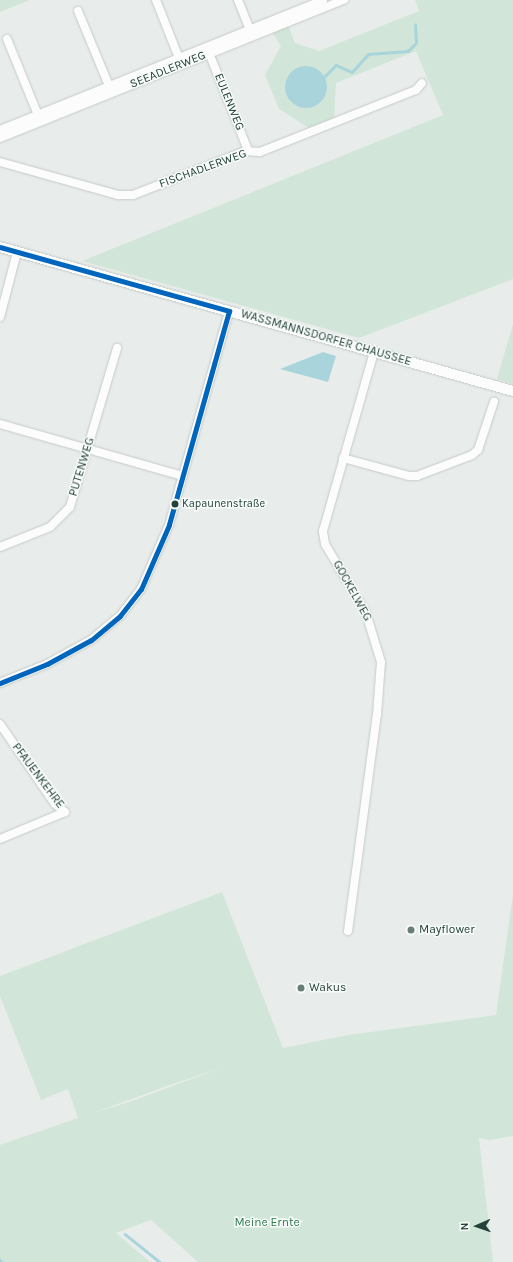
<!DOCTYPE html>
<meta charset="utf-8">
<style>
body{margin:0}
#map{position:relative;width:513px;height:1262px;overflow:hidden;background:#e8edeb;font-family:Karla,sans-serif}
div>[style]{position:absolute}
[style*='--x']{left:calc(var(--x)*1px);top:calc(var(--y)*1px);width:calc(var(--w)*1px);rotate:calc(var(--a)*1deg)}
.green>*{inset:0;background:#d1e6d8}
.water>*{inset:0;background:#a9d4db}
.round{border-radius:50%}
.stream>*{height:2.5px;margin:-1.25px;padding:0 1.25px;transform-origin:1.25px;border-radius:1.25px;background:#a9d4db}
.roads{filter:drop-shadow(0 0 1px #c5cac8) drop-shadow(0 0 1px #c5cac8)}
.minor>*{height:8px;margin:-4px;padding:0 4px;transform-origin:4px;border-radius:4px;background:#fcfcfc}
.tertiary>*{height:10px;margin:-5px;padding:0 5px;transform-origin:5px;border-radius:5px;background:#fcfcfc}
.bus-1>*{height:5px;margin:-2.5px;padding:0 2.5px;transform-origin:2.5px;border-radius:2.5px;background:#0065bd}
.dots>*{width:11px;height:11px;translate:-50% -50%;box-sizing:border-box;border:2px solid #f7fbf9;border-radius:50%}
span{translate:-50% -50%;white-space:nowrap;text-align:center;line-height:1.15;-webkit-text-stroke:3px #f7fbf9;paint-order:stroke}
.bus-label{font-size:11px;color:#24423a}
.left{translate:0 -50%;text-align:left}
.street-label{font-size:12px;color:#24423a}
.poi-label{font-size:12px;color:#24423a}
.park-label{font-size:12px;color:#2d7a4b}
.north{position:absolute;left:457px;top:1206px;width:40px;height:40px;-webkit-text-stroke:3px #f7fbf9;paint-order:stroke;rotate:268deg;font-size:11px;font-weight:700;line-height:16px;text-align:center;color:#24423a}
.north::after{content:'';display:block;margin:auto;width:14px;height:18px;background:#24423a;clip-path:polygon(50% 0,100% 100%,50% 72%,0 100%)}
</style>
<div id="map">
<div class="green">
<i style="clip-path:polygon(0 0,30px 0,0 12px)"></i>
<i style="clip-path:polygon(415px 0,513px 0,513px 279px,359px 338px,82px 261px,443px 115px,416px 51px,336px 83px,334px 118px,309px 128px,279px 109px,265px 75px,281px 46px,272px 32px,288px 25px,295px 43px,319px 51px,419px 11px)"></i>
<i style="clip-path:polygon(513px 324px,513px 384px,497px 379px)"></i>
<i style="clip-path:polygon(evenodd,222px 892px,283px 1048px,348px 1035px,496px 1015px,513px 894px,513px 1136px,490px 1140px,479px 1138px,493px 1262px,198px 1262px,151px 1220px,116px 1233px,150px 1262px,0 1262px,0 1145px,78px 1118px,68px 1089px,41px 1100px,0 996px,0 976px,222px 892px,224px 1067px,129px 1102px,93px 1113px,167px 1086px,224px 1067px)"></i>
</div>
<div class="water">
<i class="round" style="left:285px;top:66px;width:42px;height:42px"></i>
<i style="clip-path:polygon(323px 352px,336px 356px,328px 382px,280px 369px)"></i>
</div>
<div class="stream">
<i style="--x:324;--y:77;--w:17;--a:-45"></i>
<i style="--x:336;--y:65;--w:17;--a:24"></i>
<i style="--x:352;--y:72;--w:24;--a:-48"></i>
<i style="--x:368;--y:54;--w:40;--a:-4.3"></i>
<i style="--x:408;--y:51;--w:11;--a:-45"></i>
<i style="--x:416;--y:43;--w:18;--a:-93"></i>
<i style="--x:125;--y:1234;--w:45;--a:38.7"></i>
<i style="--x:0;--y:1260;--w:3;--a:45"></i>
</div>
<div class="roads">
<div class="minor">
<i style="--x:156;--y:0;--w:62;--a:68.4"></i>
<i style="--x:238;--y:0;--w:32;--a:68"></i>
<i style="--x:78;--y:11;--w:81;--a:67.5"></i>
<i style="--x:7;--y:39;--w:82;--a:67.8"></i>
<i style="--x:209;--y:53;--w:105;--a:68.1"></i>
<i style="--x:0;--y:130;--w:348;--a:-21.9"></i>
<i style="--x:0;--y:138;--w:371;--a:-21.9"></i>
<i style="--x:0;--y:162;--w:123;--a:15.6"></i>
<i style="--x:118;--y:195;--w:15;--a:0"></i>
<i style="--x:133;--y:195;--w:120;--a:-21.4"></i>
<i style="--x:245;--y:151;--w:15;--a:4"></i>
<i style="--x:260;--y:152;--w:168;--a:-21.7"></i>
<i style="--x:416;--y:90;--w:9;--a:-49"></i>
<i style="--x:0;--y:317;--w:67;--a:-75.3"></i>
<i style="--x:0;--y:424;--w:190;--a:15.9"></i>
<i style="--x:343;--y:458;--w:68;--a:15.3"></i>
<i style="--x:409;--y:476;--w:8;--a:0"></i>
<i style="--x:417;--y:476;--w:59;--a:-20.9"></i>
<i style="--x:472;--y:455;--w:8;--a:-40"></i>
<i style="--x:478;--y:450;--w:51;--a:-71.6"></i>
<i style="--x:0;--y:547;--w:54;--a:-21.8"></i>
<i style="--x:50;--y:527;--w:28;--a:-45"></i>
<i style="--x:70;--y:507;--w:166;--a:-73.5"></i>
<i style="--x:0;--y:683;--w:51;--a:-22"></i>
<i style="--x:47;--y:664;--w:50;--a:-28.6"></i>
<i style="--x:91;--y:640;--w:38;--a:-40"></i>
<i style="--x:120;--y:616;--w:34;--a:-52"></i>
<i style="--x:141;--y:589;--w:70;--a:-66.4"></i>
<i style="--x:169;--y:525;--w:222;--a:-74.3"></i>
<i style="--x:0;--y:724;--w:97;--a:55.5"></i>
<i style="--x:55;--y:804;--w:13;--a:39"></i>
<i style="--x:65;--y:812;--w:70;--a:157.4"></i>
<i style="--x:348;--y:931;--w:218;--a:-82.4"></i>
<i style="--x:377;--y:715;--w:53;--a:-85.7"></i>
<i style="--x:381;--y:662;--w:51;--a:-107"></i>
<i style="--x:366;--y:613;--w:80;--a:-120.7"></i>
<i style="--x:325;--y:544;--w:13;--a:-99"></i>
<i style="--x:323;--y:531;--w:186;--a:-74.1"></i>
</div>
<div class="tertiary">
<i style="--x:0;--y:247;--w:533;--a:15.68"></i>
</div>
</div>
<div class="bus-1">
<i style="--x:0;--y:247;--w:238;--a:15.6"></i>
<i style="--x:229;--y:311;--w:222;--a:105.7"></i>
<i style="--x:169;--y:525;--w:70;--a:113.6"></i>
<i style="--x:141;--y:589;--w:34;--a:128"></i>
<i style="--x:120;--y:616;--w:38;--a:140"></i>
<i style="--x:91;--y:640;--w:50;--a:151.4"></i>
<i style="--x:47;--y:664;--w:51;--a:158"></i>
</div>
<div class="dots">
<i style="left:175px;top:504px;background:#24423a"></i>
<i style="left:411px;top:930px;background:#697e78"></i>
<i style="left:301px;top:988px;background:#697e78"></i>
</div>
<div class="bus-label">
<span class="left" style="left:182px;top:504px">Kapaunenstraße</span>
</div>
<div class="street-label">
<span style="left:168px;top:70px;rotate:-22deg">SEEADLERWEG</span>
<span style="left:229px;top:102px;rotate:68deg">EULENWEG</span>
<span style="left:203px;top:169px;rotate:-20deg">FISCHADLERWEG</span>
<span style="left:326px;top:338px;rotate:16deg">WASSMANNSDORFER CHAUSSEE</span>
<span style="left:82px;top:467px;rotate:-73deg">PUTENWEG</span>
<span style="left:352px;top:591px;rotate:61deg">GOCKELWEG</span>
<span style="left:38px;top:776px;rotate:53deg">PFAUENKEHRE</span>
</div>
<div class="poi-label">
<span class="left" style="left:419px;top:930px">Mayflower</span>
<span class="left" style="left:309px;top:988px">Wakus</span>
</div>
<div class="park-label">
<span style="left:267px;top:1223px">Meine Ernte</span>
</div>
<div class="north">N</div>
</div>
